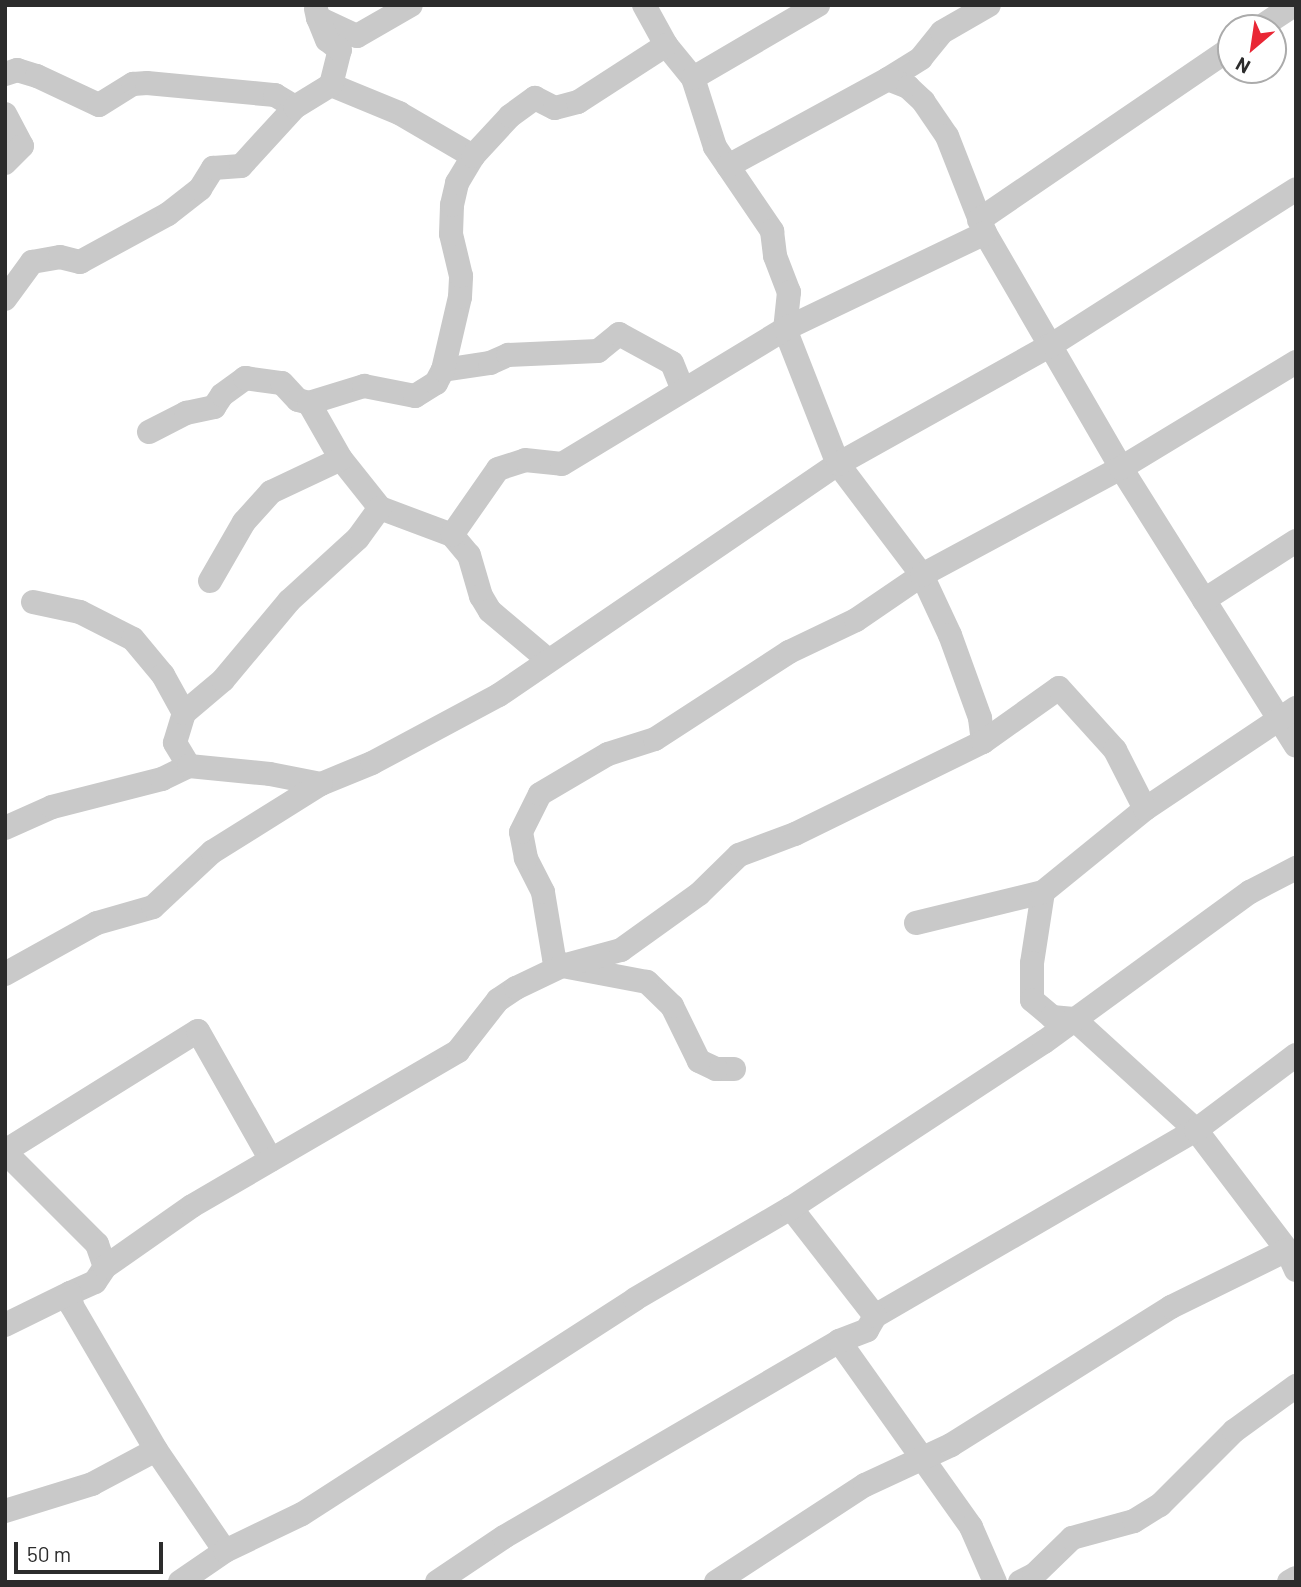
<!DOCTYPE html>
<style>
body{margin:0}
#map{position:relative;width:1301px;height:1587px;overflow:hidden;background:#fff;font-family:Barlow,sans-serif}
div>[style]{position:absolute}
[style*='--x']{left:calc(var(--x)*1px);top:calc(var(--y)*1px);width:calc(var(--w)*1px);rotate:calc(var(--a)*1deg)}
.minor>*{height:24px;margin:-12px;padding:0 12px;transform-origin:12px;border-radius:12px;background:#c9c9c9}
span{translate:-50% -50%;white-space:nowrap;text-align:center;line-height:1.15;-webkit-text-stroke:7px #fff;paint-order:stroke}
.frame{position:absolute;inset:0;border:7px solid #2c2c2c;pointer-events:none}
.north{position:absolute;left:1217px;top:14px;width:70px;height:70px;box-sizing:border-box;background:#fff;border:2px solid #ababab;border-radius:50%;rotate:209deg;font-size:19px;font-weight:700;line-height:28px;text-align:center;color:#2c2c2c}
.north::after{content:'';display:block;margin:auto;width:24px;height:32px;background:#e92735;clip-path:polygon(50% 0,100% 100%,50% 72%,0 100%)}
.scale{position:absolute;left:14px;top:1542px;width:149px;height:32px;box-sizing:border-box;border:4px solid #2c2c2c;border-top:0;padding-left:9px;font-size:21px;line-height:24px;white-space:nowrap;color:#2c2c2c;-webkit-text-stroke:5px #fff;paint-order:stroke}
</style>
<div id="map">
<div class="minor">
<i style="--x:644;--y:5;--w:46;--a:61.2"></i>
<i style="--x:666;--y:45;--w:43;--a:50.7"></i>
<i style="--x:693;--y:78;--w:72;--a:72.3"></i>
<i style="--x:715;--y:147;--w:102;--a:55.8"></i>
<i style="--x:772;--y:231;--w:25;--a:83"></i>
<i style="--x:775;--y:256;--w:39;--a:69"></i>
<i style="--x:789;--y:292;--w:37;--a:96"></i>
<i style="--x:785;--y:329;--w:145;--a:68.6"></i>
<i style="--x:838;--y:464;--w:139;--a:52.9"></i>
<i style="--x:922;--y:575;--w:66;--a:65"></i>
<i style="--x:950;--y:635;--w:88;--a:70.1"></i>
<i style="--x:980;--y:718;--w:24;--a:83"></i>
<i style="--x:316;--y:9;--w:9;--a:77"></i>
<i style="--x:318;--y:18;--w:43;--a:24.8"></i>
<i style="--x:357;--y:36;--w:62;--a:-29.9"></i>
<i style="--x:1259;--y:28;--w:42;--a:-33.3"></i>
<i style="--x:5;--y:74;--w:13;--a:-18"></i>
<i style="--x:17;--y:70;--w:21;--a:17"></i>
<i style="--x:37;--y:76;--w:68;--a:25.1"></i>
<i style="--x:99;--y:105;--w:40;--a:-32"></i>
<i style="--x:133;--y:84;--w:14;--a:-4"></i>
<i style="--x:147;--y:83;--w:129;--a:5.4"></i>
<i style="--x:275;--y:95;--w:23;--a:31"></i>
<i style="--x:693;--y:78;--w:145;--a:-30.3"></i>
<i style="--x:888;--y:79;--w:39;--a:-32"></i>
<i style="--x:921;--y:58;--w:33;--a:-51"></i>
<i style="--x:942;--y:32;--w:54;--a:-29.9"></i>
<i style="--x:331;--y:85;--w:74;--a:22.4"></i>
<i style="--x:399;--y:113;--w:86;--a:30.2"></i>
<i style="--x:5;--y:114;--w:36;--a:62"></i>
<i style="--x:22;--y:146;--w:24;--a:135"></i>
<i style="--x:728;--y:166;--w:182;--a:-28.5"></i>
<i style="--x:888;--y:79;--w:22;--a:22"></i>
<i style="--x:908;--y:87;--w:21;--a:43"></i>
<i style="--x:923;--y:101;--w:42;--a:55.6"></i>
<i style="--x:947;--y:136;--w:104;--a:68.6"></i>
<i style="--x:985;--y:233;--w:272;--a:59.9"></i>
<i style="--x:1121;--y:468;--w:328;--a:57.8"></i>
<i style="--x:979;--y:220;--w:305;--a:-34.3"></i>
<i style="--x:5;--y:299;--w:46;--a:-53.9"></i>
<i style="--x:32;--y:262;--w:28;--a:-10"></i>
<i style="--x:60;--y:257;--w:21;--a:14"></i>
<i style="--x:80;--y:262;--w:100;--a:-28.6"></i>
<i style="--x:168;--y:214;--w:41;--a:-38"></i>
<i style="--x:200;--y:189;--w:25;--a:-58"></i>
<i style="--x:213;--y:168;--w:28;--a:-4"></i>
<i style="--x:241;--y:166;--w:80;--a:-47.5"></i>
<i style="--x:295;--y:107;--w:42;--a:-31.4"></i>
<i style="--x:331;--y:85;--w:36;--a:-76"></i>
<i style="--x:340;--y:50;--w:16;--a:-142"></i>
<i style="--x:327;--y:40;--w:24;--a:-112"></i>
<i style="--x:443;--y:370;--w:48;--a:-8.5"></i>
<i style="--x:490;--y:363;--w:20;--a:-24"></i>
<i style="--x:508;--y:355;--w:90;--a:-2.5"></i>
<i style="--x:598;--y:351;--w:27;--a:-39"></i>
<i style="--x:619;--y:334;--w:60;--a:28.7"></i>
<i style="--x:672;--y:363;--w:27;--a:68"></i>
<i style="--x:309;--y:403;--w:58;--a:-17.2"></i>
<i style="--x:364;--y:386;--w:52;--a:11.1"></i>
<i style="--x:415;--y:396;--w:25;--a:-32"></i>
<i style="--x:436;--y:383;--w:15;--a:-62"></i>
<i style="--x:443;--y:370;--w:75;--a:-76.9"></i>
<i style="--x:460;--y:297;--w:21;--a:-87"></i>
<i style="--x:461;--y:276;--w:43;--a:-103.4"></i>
<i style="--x:451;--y:234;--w:29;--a:-88"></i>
<i style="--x:452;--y:205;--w:23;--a:-77"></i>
<i style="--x:457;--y:183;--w:31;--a:-59"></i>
<i style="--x:473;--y:156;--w:54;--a:-47.2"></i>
<i style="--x:510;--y:116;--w:31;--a:-36"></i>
<i style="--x:535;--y:98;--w:22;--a:27"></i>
<i style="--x:555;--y:108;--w:24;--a:-15"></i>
<i style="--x:578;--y:102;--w:105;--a:-32.9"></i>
<i style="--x:149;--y:432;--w:42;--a:-27.2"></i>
<i style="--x:186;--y:413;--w:29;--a:-12"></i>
<i style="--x:214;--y:407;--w:14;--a:-56"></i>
<i style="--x:222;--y:395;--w:29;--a:-36"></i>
<i style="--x:245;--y:378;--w:37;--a:8"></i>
<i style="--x:282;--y:383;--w:23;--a:47"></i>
<i style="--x:298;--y:400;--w:11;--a:15"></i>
<i style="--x:309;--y:403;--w:64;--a:60.3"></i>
<i style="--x:341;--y:459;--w:63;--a:51.5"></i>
<i style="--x:380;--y:508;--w:77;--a:20.6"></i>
<i style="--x:452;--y:535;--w:26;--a:50"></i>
<i style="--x:469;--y:555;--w:43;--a:73.7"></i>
<i style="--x:481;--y:596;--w:17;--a:59"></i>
<i style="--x:490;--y:611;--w:75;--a:40.1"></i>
<i style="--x:452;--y:535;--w:80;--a:-55.1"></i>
<i style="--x:498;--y:469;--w:28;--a:-18"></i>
<i style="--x:525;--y:460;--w:37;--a:6"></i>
<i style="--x:562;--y:464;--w:261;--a:-31.2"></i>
<i style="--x:785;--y:329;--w:222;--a:-25.6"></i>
<i style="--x:210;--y:581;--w:68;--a:-60"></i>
<i style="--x:244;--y:522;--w:40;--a:-48"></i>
<i style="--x:271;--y:492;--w:77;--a:-25.2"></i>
<i style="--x:1204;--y:600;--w:109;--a:-32.7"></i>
<i style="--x:33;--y:602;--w:48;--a:12"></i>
<i style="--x:80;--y:612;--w:59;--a:27"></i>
<i style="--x:133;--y:639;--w:47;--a:50.2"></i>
<i style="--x:163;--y:675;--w:43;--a:61.1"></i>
<i style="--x:184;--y:713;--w:31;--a:107"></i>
<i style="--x:175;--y:743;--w:27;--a:59"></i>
<i style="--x:184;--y:713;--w:51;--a:-40.2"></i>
<i style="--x:223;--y:680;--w:103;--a:-50.1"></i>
<i style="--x:289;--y:601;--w:93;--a:-42.4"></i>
<i style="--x:358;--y:538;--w:37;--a:-54"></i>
<i style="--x:5;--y:828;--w:51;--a:-24.1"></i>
<i style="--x:52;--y:807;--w:114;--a:-14.3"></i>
<i style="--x:162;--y:779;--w:30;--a:-26"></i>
<i style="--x:189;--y:766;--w:81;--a:5.6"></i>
<i style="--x:270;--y:774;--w:52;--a:11.1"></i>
<i style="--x:321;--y:784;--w:55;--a:-22.4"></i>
<i style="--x:372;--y:763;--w:144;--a:-28.2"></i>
<i style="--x:499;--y:695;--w:410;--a:-34.3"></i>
<i style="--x:838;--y:464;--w:246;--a:-29.2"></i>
<i style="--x:1053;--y:344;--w:288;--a:-32.5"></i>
<i style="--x:1043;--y:892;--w:72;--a:98.8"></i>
<i style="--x:1032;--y:963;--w:37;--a:90"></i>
<i style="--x:1032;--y:1000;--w:26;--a:40"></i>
<i style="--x:1052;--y:1017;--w:22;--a:5"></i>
<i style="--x:1074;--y:1019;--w:165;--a:42.3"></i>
<i style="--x:1196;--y:1130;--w:151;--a:52.8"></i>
<i style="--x:1287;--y:1250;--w:22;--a:66"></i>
<i style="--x:916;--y:923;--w:131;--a:-13.7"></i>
<i style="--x:1043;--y:892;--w:132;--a:-39.1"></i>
<i style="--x:1145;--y:809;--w:182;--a:-33.8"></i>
<i style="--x:5;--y:974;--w:105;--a:-29"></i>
<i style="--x:97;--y:923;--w:58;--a:-15.9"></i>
<i style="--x:153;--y:907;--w:81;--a:-43"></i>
<i style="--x:212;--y:852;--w:128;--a:-32"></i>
<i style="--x:734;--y:1069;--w:18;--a:180"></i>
<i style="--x:716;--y:1069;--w:19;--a:-155"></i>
<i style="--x:699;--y:1061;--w:61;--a:-116.1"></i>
<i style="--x:672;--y:1006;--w:35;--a:-136"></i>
<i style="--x:647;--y:982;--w:86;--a:-169.3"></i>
<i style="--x:562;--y:966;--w:11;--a:-135"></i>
<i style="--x:554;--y:958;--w:67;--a:-99.5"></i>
<i style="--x:543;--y:892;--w:38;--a:-117"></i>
<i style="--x:526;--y:858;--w:26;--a:-101"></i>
<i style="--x:521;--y:832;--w:42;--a:-63.4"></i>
<i style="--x:540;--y:794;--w:79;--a:-30.5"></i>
<i style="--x:608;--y:754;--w:49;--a:-17.7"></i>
<i style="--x:655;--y:739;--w:160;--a:-33"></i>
<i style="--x:789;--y:652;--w:74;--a:-25.5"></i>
<i style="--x:856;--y:620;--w:80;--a:-34.3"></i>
<i style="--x:922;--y:575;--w:226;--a:-28.3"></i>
<i style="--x:1121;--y:468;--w:205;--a:-31.2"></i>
<i style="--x:5;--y:1151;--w:227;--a:-31.9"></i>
<i style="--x:198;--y:1031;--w:148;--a:60.5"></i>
<i style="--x:5;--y:1152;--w:130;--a:45"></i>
<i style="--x:97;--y:1244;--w:24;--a:71"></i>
<i style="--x:105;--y:1267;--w:18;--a:124"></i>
<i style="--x:95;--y:1282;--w:27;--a:156"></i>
<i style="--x:70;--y:1293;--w:13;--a:81"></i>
<i style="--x:72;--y:1306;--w:167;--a:59.7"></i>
<i style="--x:156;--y:1450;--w:122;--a:55.7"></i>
<i style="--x:105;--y:1267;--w:106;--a:-35"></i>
<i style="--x:192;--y:1206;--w:308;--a:-30.2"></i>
<i style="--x:458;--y:1051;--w:65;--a:-51.9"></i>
<i style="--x:498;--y:1000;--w:22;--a:-34"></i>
<i style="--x:516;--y:988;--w:51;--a:-25.6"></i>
<i style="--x:562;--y:966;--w:61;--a:-15.2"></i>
<i style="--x:621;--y:950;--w:96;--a:-35.7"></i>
<i style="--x:699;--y:894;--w:56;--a:-44.3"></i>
<i style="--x:739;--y:855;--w:60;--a:-20.6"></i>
<i style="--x:795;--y:834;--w:209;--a:-26.1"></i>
<i style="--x:983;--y:742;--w:93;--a:-35.4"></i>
<i style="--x:1059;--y:688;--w:84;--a:47.9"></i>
<i style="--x:1115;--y:750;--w:66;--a:63"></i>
<i style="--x:875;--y:1316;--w:371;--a:-30.1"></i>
<i style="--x:1196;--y:1130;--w:125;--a:-36.9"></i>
<i style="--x:5;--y:1325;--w:72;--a:-26.2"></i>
<i style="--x:839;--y:1341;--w:228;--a:54.6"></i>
<i style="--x:971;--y:1527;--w:60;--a:66.4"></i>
<i style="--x:5;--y:1511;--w:91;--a:-17.2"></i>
<i style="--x:92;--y:1484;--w:72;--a:-28"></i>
<i style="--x:180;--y:1582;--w:55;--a:-34.6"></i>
<i style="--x:225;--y:1551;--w:85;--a:-25.7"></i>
<i style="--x:302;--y:1514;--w:396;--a:-32.8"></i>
<i style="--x:635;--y:1299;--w:181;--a:-30.3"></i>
<i style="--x:437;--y:1582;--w:81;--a:-33.9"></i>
<i style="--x:504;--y:1537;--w:388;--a:-30.3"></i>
<i style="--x:839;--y:1341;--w:30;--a:-21"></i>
<i style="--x:867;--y:1330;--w:16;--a:-60"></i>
<i style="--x:875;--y:1316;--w:137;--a:-127.9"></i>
<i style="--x:791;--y:1208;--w:303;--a:-33.3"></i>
<i style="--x:1044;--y:1042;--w:255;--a:-36.1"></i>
<i style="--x:1250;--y:892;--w:52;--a:-27.6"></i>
<i style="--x:716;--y:1582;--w:178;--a:-33.1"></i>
<i style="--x:865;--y:1485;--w:95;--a:-24.9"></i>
<i style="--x:951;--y:1445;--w:260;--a:-32.1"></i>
<i style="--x:1171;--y:1307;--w:129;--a:-26.2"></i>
<i style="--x:1020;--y:1582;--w:16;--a:-27"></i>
<i style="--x:1034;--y:1575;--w:53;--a:-44.2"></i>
<i style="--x:1072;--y:1538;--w:64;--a:-15.3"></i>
<i style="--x:1134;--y:1521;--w:31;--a:-32"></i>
<i style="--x:1160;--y:1505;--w:105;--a:-45"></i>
<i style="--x:1234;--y:1431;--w:77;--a:-36"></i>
<i style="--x:1289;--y:1582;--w:8;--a:-30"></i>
</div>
<div class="frame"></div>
<div class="north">N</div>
<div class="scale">50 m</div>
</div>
